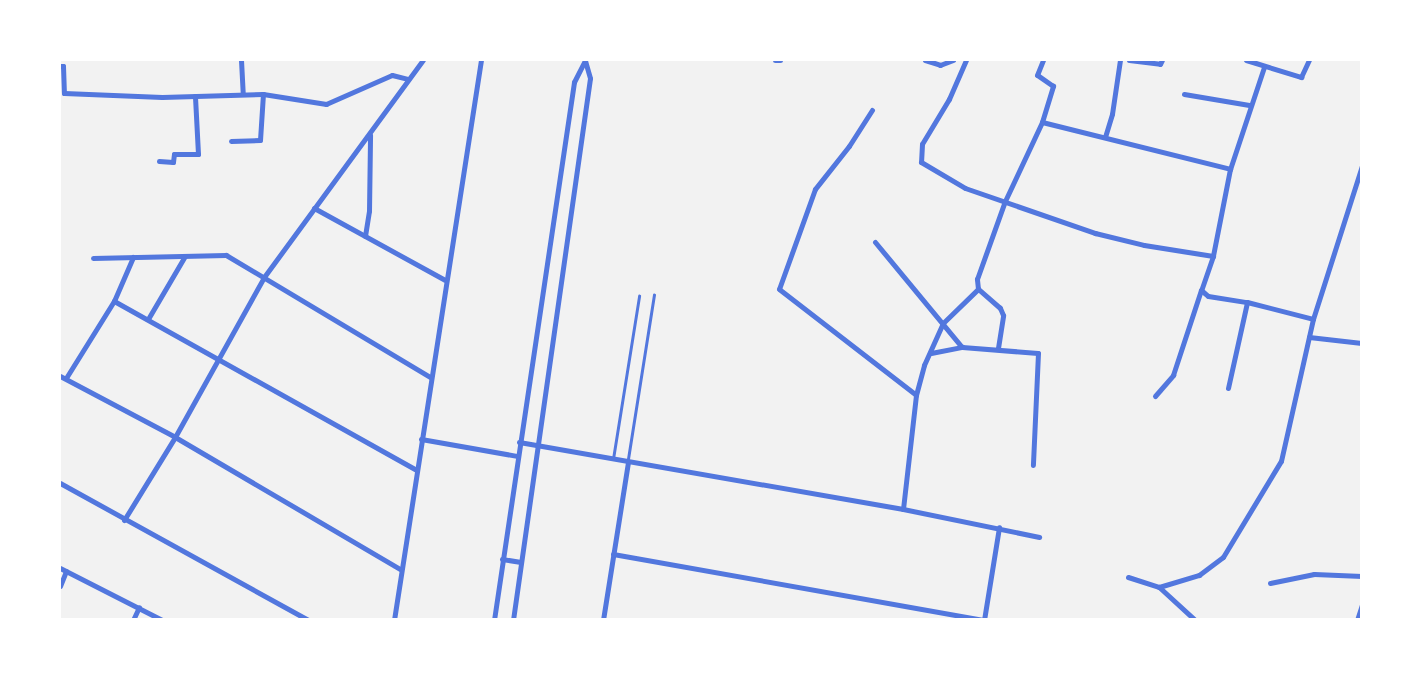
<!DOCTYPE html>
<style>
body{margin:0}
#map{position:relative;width:1421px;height:679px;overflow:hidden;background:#f2f2f2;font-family:"PT Sans Narrow",sans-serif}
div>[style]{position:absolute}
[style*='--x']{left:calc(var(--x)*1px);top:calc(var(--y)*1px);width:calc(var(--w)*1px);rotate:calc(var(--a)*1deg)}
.service>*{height:2.5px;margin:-1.25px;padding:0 1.25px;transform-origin:1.25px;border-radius:1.25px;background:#5277de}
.minor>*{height:5px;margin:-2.5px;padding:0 2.5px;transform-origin:2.5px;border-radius:2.5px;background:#5277de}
span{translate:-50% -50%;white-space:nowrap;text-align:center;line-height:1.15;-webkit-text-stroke:7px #fff;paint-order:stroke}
.frame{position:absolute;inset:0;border:61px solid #fff;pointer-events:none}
</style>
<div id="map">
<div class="service">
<i style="--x:613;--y:459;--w:165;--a:-80.9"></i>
<i style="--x:628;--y:459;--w:166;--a:-81"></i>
</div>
<div class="minor">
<i style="--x:241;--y:60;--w:34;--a:87"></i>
<i style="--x:775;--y:60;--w:5;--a:0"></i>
<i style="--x:925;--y:60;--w:16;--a:18"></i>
<i style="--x:940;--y:65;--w:14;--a:-21"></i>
<i style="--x:966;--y:60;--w:43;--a:113.6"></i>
<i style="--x:949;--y:99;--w:52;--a:121"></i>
<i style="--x:922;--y:144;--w:18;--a:93"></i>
<i style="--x:921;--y:162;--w:51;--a:30.6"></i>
<i style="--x:965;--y:188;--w:138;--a:19.1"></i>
<i style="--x:1095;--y:233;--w:50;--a:13.8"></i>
<i style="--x:1144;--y:245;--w:70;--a:9.1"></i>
<i style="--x:1129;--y:60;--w:31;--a:7"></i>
<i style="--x:1160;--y:64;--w:4;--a:-63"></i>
<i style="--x:1246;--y:60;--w:58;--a:17.2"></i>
<i style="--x:1301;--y:77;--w:19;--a:-65"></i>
<i style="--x:60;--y:66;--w:3;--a:0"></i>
<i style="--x:63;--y:66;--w:27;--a:88"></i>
<i style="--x:64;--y:93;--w:98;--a:2.3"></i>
<i style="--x:162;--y:97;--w:101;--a:-1.7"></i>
<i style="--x:263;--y:94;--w:64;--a:9"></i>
<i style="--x:326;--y:104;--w:72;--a:-23.7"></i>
<i style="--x:392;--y:75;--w:16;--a:14"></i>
<i style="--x:1264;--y:67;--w:108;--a:108.4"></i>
<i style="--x:1230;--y:169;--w:89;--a:101.1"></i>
<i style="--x:1213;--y:256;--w:36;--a:109"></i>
<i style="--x:1201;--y:290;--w:9;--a:41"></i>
<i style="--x:1208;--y:296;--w:39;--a:9"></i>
<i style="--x:1247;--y:302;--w:68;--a:14.4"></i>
<i style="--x:1184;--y:94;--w:66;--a:9.6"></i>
<i style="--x:872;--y:110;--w:43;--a:122.6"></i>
<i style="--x:849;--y:146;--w:55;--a:128.3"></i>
<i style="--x:815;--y:189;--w:106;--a:109.8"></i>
<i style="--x:779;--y:289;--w:173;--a:37.7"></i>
<i style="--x:1042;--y:122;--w:194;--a:14"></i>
<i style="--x:1105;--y:137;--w:24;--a:-73"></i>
<i style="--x:1112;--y:114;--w:55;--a:-81.6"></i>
<i style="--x:231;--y:141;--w:29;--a:-2"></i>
<i style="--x:260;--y:140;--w:46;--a:-86.3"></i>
<i style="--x:159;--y:161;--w:14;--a:4"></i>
<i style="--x:173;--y:162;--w:8;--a:-83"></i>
<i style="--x:174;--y:154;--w:24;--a:0"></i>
<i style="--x:198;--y:154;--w:58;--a:-93"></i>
<i style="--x:314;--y:208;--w:149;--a:28.8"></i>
<i style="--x:365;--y:236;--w:25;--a:-81"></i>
<i style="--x:369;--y:211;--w:76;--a:-89.2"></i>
<i style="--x:875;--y:242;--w:136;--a:50.4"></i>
<i style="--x:93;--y:258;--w:133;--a:-1.3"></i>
<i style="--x:226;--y:255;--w:238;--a:30.9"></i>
<i style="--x:114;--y:301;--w:346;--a:29.2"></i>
<i style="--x:148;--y:319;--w:73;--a:-59.6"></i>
<i style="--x:1309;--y:337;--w:53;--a:6.5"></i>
<i style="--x:998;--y:348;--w:33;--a:-81"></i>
<i style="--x:1003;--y:315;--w:8;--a:-113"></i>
<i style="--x:1000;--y:308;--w:29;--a:-139"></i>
<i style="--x:978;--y:289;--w:10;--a:-96"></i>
<i style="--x:977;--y:279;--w:83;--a:-70.3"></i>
<i style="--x:1005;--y:201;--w:87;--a:-64.9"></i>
<i style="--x:1042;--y:122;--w:38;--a:-73"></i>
<i style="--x:1053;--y:86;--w:19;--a:-145"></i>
<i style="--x:1037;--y:75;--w:16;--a:-68"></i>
<i style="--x:931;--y:353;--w:32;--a:-11"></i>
<i style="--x:962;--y:347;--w:76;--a:4.5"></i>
<i style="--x:1038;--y:353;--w:112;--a:92.6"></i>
<i style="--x:60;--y:376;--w:130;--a:27.9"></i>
<i style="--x:175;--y:437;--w:261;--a:30.4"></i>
<i style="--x:66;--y:378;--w:91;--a:-58.1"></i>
<i style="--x:114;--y:301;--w:48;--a:-66.6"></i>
<i style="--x:1228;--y:388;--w:88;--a:-77.5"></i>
<i style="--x:1155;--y:396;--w:28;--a:-49"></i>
<i style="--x:1173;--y:375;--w:89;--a:-71.8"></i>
<i style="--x:421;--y:439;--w:97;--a:10"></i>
<i style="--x:519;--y:442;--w:390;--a:9.9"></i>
<i style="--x:903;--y:509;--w:139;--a:11.6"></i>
<i style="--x:60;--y:483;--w:283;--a:28.9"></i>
<i style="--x:903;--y:509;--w:115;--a:-83.5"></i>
<i style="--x:916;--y:395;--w:31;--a:-75"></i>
<i style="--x:924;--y:365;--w:46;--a:-65.7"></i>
<i style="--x:943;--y:323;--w:49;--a:-44.2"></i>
<i style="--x:124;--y:520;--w:97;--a:-58.4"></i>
<i style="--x:175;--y:437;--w:183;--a:-60.9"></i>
<i style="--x:264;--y:277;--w:269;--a:-53.8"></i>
<i style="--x:613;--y:554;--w:376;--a:10.1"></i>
<i style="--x:502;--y:559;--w:19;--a:9"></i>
<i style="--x:60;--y:568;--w:114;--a:27"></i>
<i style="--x:1128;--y:577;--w:33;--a:18"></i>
<i style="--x:1159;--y:587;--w:49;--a:42.5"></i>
<i style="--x:1270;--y:583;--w:45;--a:-11.6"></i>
<i style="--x:1314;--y:574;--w:48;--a:2.4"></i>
<i style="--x:60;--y:586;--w:16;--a:-68"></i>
<i style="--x:1159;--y:587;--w:42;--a:-16.7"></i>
<i style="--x:1199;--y:575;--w:30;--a:-37"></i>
<i style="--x:1223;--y:557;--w:112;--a:-58.9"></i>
<i style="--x:1281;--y:461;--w:146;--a:-77.3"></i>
<i style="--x:1313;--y:319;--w:162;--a:-72.3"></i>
<i style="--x:133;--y:620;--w:14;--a:-65"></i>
<i style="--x:394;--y:620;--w:567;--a:-81.17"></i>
<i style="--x:494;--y:620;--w:544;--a:-81.54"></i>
<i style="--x:574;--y:82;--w:25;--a:-63"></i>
<i style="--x:513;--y:620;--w:547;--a:-81.91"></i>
<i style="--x:590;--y:78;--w:19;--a:-106"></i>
<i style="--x:603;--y:620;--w:160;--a:-81"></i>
<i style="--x:984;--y:620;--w:94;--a:-80.8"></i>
<i style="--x:1357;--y:620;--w:16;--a:-72"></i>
</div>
<div class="frame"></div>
</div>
